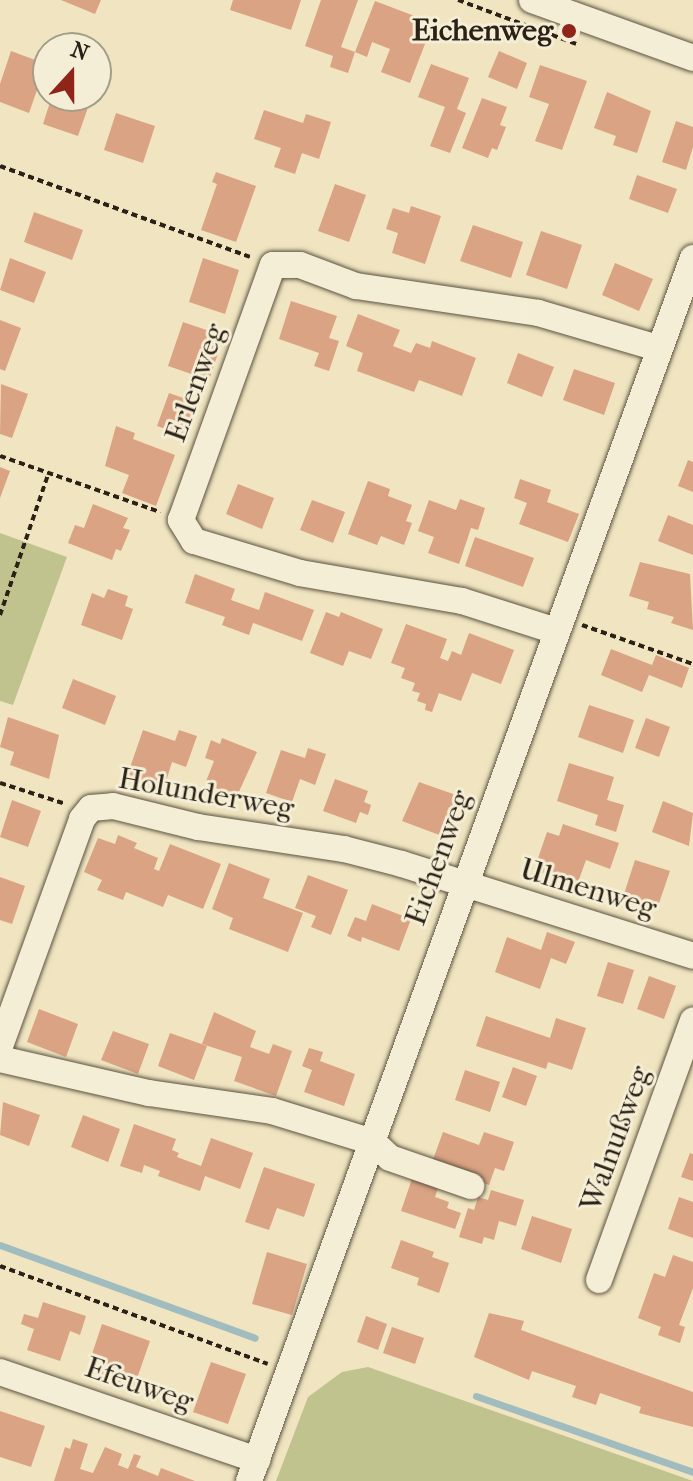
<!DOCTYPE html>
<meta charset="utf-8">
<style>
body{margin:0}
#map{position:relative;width:693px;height:1481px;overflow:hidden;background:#f0e5c0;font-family:"IM FELL French Canon",serif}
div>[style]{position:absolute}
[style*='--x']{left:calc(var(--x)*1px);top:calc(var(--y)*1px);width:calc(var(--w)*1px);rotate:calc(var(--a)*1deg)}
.green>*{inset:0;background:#c0c38e}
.stream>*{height:7px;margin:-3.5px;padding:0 3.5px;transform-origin:3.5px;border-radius:3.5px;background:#a0bcbe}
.building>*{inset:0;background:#daa383}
.path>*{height:4px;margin-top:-2px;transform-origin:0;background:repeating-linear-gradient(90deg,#2c2116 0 6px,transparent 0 10px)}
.roads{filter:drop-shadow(0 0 2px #5d5240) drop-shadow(0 0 2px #5d5240)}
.minor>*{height:26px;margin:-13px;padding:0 13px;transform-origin:13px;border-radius:13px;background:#f5eed6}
.dots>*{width:22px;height:22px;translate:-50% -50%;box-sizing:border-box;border:4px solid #f5eed6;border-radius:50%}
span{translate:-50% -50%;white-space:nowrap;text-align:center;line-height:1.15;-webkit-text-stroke:6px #f5eed6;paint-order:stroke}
.poi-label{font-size:30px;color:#2c2116;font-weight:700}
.right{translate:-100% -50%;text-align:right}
.street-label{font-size:30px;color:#2c2116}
.north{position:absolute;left:32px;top:32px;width:80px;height:80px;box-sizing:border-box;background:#f5eed6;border:2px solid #a59c89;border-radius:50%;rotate:21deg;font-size:22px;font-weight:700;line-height:32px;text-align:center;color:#2c2116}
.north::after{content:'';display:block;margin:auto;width:28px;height:36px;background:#8f2418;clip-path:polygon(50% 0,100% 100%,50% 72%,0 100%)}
</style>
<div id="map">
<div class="green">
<i style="clip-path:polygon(0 533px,67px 557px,13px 705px,0 701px)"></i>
<i style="clip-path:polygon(368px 1367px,693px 1481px,276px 1481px,308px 1397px,342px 1372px)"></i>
</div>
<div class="stream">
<i style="--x:0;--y:1245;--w:271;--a:20"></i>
<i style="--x:476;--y:1396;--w:230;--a:19.3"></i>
</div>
<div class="building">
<i style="clip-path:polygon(61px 0,101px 0,95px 14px)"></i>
<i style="clip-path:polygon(233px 0,301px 0,291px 30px,230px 10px)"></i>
<i style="clip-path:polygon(321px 0,358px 0,341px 47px,355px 52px,375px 1px,433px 23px,410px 83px,381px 72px,390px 49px,372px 42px,367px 57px,355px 52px,348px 73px,330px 67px,333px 56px,305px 46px)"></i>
<i style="clip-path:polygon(11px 51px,46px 64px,29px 113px,0 102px,0 84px)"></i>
<i style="clip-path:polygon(499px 51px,527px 63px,517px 89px,488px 77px)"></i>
<i style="clip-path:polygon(431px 64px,469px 78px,457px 109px,466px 113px,450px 153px,430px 146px,445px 107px,418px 97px)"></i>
<i style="clip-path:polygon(540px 65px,587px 81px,562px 150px,535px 141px,549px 104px,529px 97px)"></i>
<i style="clip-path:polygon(607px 92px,651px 111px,637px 153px,613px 145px,616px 136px,594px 128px)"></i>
<i style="clip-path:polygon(52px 96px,92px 96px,78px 136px,43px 124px)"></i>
<i style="clip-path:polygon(482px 98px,507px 107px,500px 125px,506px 127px,497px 150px,492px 148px,488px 158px,462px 148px)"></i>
<i style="clip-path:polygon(264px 110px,303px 123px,306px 114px,331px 122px,319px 159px,302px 153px,295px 174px,274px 167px,281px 148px,254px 139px)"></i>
<i style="clip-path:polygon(116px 113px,155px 126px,143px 163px,104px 150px)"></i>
<i style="clip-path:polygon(676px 121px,693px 127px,693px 147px,686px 170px,662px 162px)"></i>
<i style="clip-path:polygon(216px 172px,256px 186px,236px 242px,201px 230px,217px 184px,212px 182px)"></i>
<i style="clip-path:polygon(637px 175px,677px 189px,668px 213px,629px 199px)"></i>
<i style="clip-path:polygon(335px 184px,366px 195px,349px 242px,318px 231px)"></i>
<i style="clip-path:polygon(411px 206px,441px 216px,425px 264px,392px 253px,398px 233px,386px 229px,393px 208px,409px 213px)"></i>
<i style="clip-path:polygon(34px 212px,83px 230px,72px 260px,24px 242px)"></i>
<i style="clip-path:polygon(473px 225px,523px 242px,511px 278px,460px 261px)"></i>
<i style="clip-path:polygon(541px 231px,582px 245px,567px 289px,526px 275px)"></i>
<i style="clip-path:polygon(10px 258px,46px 272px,34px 303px,0 290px)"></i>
<i style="clip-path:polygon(203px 258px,239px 270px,225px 314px,189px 302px)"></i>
<i style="clip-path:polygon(615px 263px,653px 279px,639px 311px,602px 295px)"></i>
<i style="clip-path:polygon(291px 301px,337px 316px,329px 338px,339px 341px,329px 371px,314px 366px,319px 353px,279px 339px)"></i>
<i style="clip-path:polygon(358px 314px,400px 330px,393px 346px,411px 353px,416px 343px,430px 348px,432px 341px,476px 358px,462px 396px,419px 380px,414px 392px,357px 371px,363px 353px,346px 346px)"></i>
<i style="clip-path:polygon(0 320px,21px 328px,5px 371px,0 369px)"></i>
<i style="clip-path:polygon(183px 322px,224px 336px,209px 380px,168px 366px)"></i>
<i style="clip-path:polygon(518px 353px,554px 367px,542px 397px,507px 383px)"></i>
<i style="clip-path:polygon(574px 369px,615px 383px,604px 415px,563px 400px)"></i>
<i style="clip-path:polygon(1px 384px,28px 394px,12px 438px,0 434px)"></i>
<i style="clip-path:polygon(169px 393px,198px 403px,186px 436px,157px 426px)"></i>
<i style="clip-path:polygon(116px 426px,135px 433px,133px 439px,175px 455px,156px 506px,122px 493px,129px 475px,105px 466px)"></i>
<i style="clip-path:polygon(688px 460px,693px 462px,693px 492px,678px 486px)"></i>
<i style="clip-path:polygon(0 467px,10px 471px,0 498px)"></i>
<i style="clip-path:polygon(520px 479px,551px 490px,547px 502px,579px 514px,568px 542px,519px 524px,527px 503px,514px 498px)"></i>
<i style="clip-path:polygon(368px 481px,390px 489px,388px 496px,412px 505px,406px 521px,412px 523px,404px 545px,381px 536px,377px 545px,348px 534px)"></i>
<i style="clip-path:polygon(238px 484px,274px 498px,262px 529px,226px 514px)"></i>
<i style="clip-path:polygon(460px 499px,485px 508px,478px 530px,471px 528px,459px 564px,428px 553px,434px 537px,418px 531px,429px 500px,456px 510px)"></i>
<i style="clip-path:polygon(312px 500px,345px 512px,333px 543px,300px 530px)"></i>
<i style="clip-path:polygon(93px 504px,128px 518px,123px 528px,130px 530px,121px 551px,116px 549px,112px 560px,68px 543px,75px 525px,84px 528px)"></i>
<i style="clip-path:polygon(668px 515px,693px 525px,693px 555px,658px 541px)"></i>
<i style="clip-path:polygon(475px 537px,534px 558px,523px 587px,465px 566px)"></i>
<i style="clip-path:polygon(640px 562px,690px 574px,693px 630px,671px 623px,674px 617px,647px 609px,649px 602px,629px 596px)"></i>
<i style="clip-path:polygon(195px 574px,235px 589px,231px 600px,259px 610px,265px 592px,314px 610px,302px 641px,253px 623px,249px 635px,222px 625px,225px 617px,185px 603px)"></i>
<i style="clip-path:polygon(108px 589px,128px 596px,125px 606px,133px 609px,122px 640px,81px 625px,92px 593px,104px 598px)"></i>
<i style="clip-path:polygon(326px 612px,339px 617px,341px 612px,383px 629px,371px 659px,349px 651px,343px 666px,310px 653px)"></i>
<i style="clip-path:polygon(406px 624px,447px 639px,440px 658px,448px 661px,452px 651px,461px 655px,469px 633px,514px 650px,501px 684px,472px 673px,461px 701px,439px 693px,432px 712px,425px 710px,426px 704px,417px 701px,420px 693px,412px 691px,415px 683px,401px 678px,405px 668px,391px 663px)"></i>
<i style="clip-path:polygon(611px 649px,652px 665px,656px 655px,689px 668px,682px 688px,649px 675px,642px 692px,601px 675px)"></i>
<i style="clip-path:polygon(73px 679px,116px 696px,105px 725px,62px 708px)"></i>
<i style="clip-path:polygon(589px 705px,634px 720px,623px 753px,578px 737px)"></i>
<i style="clip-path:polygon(8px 717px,59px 735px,49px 779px,10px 765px,14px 752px,0 747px)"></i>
<i style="clip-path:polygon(646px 718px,670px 727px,659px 757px,635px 748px)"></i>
<i style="clip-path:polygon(143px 730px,175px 741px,179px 730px,197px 736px,186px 767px,172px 762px,164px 788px,127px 776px)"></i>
<i style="clip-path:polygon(222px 738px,257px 752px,237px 796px,205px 784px,214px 761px,205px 758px,211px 740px,220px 744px)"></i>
<i style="clip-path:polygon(308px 748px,326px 754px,315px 785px,300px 779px,292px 802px,266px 793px,281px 750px,305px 758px)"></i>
<i style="clip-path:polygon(569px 763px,614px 777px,607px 800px,624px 805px,616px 832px,595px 825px,598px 815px,557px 801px)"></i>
<i style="clip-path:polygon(335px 779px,368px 791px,364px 802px,371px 805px,368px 815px,360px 812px,356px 823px,323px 811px)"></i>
<i style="clip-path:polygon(419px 782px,456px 795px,442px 836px,402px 821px)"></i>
<i style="clip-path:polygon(12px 800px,41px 811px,28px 847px,0 837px)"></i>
<i style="clip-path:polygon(663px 801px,693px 813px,689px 846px,652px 832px)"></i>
<i style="clip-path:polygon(563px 824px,619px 843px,610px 869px,586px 860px,577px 885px,534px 870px,547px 832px,559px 836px)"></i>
<i style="clip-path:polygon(118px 835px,137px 843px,134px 848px,158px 858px,154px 869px,159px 871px,170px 844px,221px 864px,203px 909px,168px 895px,163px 907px,126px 892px,123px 900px,97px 890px,102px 880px,84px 872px,98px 838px,115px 844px)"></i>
<i style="clip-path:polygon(635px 860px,670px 871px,657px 909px,623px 897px)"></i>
<i style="clip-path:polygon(229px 863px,270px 879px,263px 898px,303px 913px,288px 952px,229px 929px,233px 918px,212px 909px)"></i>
<i style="clip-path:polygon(308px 875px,348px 890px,331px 935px,311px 927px,316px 916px,295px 908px)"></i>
<i style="clip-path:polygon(0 877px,25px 886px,12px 924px,0 920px)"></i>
<i style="clip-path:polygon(372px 904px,411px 919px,399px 951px,362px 937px,361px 942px,347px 936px,355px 917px,366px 921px)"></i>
<i style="clip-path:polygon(547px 932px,575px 942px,566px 964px,551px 958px,540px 989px,495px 972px,507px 937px,541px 950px)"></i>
<i style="clip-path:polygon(608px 962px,634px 970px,623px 1004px,597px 996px)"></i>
<i style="clip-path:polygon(649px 976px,676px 986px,664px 1019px,637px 1009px)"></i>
<i style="clip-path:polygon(39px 1009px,78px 1024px,66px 1057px,27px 1042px)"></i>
<i style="clip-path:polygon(214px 1012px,256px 1031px,250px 1047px,269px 1054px,273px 1044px,292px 1051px,276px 1096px,234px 1081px,242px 1057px,202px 1044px)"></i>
<i style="clip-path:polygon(486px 1016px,550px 1038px,556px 1018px,586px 1028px,572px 1070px,548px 1062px,546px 1069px,476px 1046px)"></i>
<i style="clip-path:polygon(113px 1031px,149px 1044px,138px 1074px,101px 1060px)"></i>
<i style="clip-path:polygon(170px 1033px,207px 1046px,194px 1080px,158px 1066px)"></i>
<i style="clip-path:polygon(309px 1048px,323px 1052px,320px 1061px,355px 1074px,344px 1106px,304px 1092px,312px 1070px,302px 1066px)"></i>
<i style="clip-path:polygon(513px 1067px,537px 1076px,526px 1106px,502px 1097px)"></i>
<i style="clip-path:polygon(465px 1070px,500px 1082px,490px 1112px,455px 1100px)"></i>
<i style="clip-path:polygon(3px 1102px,40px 1115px,29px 1146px,0 1135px)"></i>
<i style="clip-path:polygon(83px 1115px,120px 1129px,108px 1162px,71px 1147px)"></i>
<i style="clip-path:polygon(134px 1124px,176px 1139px,172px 1150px,179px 1153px,177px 1157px,201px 1166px,211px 1138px,253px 1153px,240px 1189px,205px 1176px,200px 1191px,158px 1176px,160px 1171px,144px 1165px,142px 1173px,120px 1166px)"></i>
<i style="clip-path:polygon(443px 1132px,479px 1145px,484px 1132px,514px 1142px,504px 1171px,495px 1168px,489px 1185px,431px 1165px)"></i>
<i style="clip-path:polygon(690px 1153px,693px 1154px,693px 1181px,681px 1177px)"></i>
<i style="clip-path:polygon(264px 1167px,315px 1184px,304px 1217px,277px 1208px,269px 1230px,245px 1222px)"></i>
<i style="clip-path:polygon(412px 1179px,438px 1188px,435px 1197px,449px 1202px,447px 1208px,461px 1213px,455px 1229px,401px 1211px)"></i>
<i style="clip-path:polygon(491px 1190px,524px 1200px,516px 1226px,499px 1221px,494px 1240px,484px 1237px,482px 1244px,459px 1237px,468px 1208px,474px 1210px,478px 1197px,488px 1200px)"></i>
<i style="clip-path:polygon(679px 1197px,693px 1202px,693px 1238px,668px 1229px)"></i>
<i style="clip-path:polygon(532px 1216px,572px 1229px,561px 1263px,521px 1249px)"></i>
<i style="clip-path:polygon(401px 1240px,434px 1252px,432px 1257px,449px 1263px,439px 1293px,417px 1285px,419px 1278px,391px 1268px)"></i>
<i style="clip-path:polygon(267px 1252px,307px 1264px,292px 1315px,252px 1304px)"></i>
<i style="clip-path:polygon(673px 1255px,693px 1262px,693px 1288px,679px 1325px,685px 1327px,680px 1343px,658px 1335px,661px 1327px,638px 1318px,654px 1273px,665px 1277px)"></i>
<i style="clip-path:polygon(43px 1302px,86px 1316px,80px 1335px,70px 1331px,60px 1361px,27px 1350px,34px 1329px,21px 1324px,24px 1314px,38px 1318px)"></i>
<i style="clip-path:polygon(489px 1313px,524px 1321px,521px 1330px,693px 1392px,693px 1427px,639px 1413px,641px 1407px,600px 1393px,596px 1405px,572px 1397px,576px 1386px,532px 1371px,529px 1380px,474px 1357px)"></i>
<i style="clip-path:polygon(366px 1316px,387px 1324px,378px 1350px,357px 1342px)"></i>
<i style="clip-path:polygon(102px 1324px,150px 1341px,134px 1387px,99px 1375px,105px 1359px,92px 1354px)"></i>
<i style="clip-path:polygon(392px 1327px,424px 1338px,415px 1364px,383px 1353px)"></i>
<i style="clip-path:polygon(211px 1362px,246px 1374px,228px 1424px,193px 1412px)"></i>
<i style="clip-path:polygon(0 1411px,45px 1426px,31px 1467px,0 1457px)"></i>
<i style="clip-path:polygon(73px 1439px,88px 1444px,80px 1469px,93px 1473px,105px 1447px,122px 1454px,118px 1465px,128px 1469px,134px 1454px,141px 1456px,136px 1467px,158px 1476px,161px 1468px,195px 1481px,54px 1481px,65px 1447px,70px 1449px)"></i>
</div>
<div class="path">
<i style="--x:458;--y:0;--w:126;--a:20.4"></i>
<i style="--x:0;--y:166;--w:266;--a:20"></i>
<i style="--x:0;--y:456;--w:170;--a:19.3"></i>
<i style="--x:0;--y:615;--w:151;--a:-71.1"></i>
<i style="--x:582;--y:625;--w:118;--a:19.4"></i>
<i style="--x:0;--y:783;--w:69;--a:17.7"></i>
<i style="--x:0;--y:1266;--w:285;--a:20.1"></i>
</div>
<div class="roads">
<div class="minor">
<i style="--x:532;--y:0;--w:171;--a:19.8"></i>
<i style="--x:556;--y:631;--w:99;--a:-162.3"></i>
<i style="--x:462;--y:601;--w:164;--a:-170.2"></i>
<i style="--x:300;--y:573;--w:111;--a:-163.2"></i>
<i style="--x:194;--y:541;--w:25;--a:-122"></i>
<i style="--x:181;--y:520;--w:271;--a:-70.2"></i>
<i style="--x:273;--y:265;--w:27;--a:0"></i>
<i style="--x:300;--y:265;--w:60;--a:20.6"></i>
<i style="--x:356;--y:286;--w:184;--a:8.4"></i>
<i style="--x:538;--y:313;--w:125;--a:16.3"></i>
<i style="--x:0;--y:1046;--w:241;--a:-70.1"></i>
<i style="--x:82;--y:819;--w:14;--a:-51"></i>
<i style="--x:91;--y:808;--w:22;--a:-5"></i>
<i style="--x:113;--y:806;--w:88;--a:13.9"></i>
<i style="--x:198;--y:827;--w:148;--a:8.6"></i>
<i style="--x:344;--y:849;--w:60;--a:14.5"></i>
<i style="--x:402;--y:864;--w:305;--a:17.5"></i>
<i style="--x:0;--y:1059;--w:153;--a:12.9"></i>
<i style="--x:149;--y:1093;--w:124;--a:8.3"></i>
<i style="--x:272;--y:1111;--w:106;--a:17.1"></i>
<i style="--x:373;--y:1142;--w:23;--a:43"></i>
<i style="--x:390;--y:1158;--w:86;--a:19.1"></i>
<i style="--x:599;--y:1280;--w:276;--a:-70.1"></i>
<i style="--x:0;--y:1372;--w:272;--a:18.9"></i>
<i style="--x:249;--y:1481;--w:1301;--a:-70.05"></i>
</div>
</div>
<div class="dots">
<i style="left:569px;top:31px;background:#8f2418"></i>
</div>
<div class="poi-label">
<span class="right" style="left:553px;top:31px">Eichenweg</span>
</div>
<div class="street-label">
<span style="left:196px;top:383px;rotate:-70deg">Erlenweg</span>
<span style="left:206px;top:794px;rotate:10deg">Holunderweg</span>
<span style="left:439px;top:858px;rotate:-70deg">Eichenweg</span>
<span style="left:588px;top:889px;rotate:17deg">Ulmenweg</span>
<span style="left:616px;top:1139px;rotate:-70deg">Walnußweg</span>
<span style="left:139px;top:1385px;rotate:19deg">Efeuweg</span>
</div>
<div class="north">N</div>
</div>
